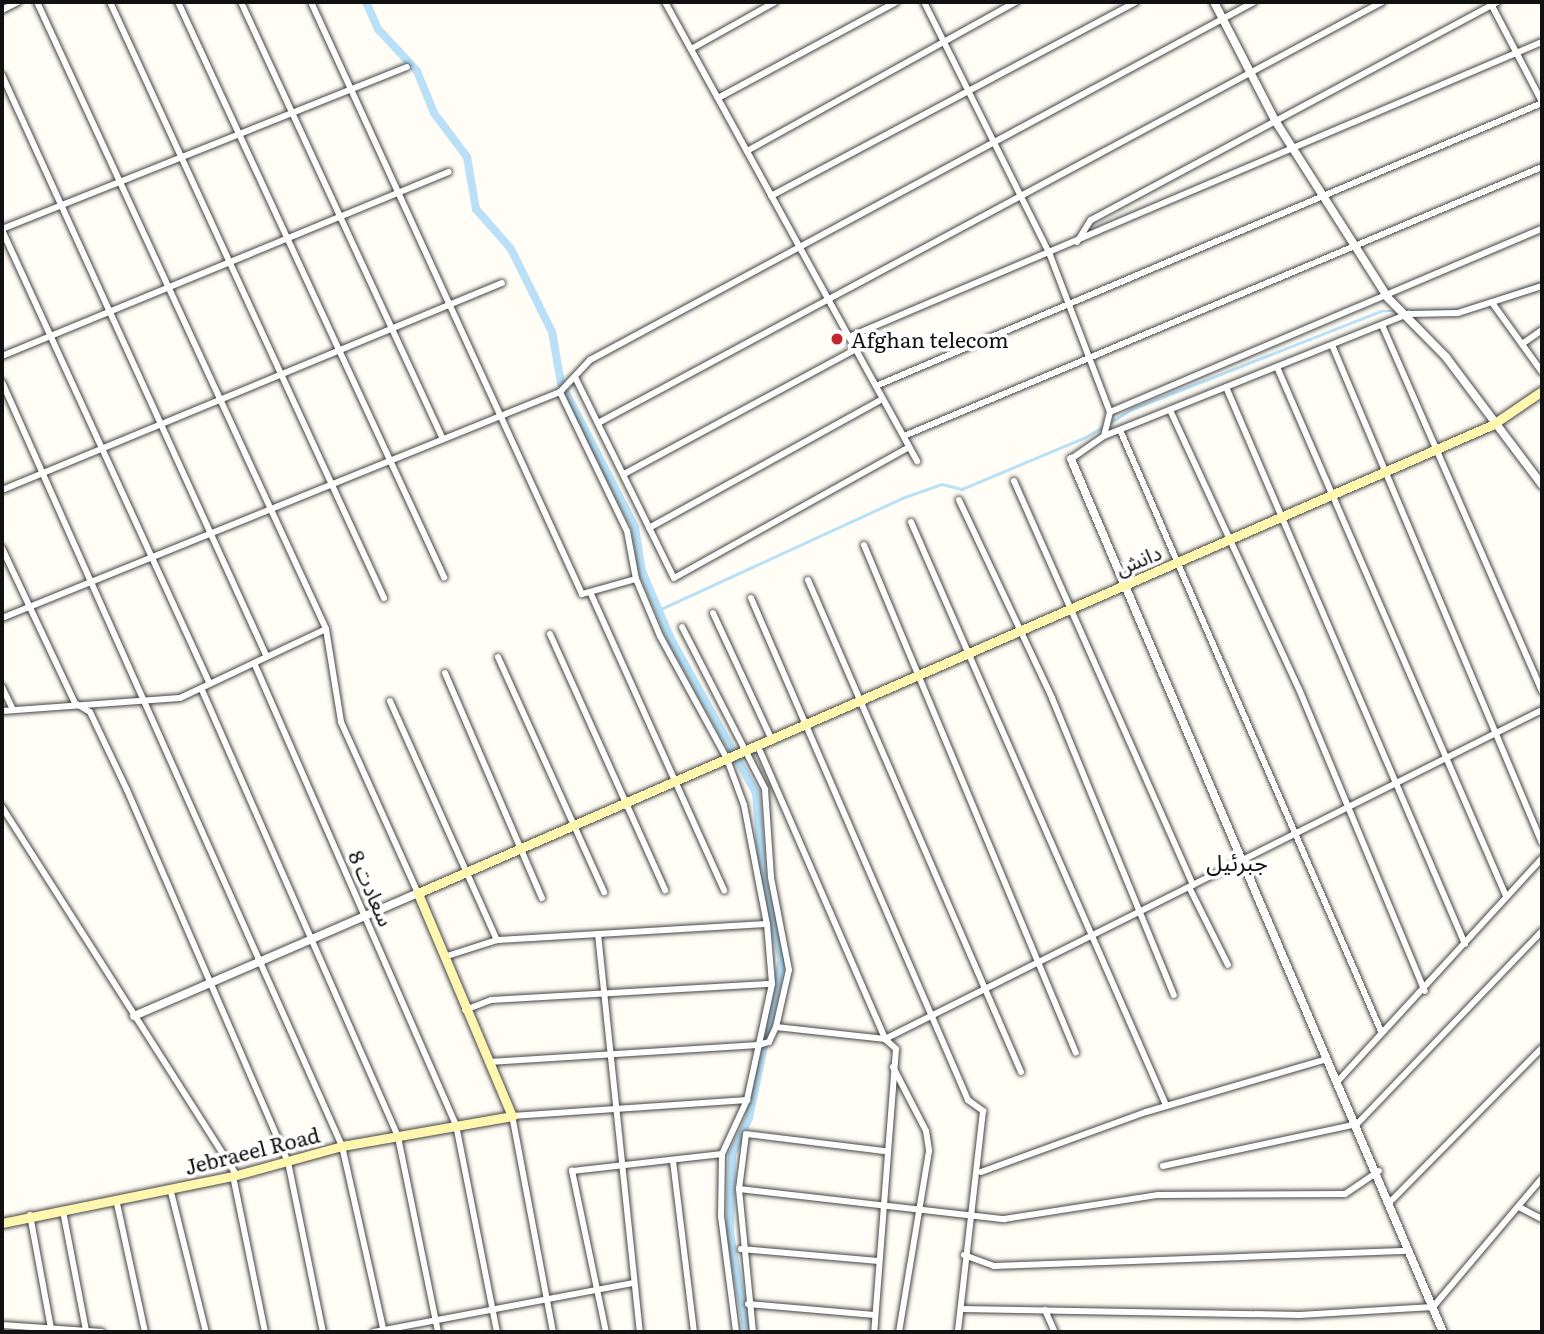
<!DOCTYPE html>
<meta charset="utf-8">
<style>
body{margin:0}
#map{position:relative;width:1544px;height:1334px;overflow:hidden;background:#fffdf5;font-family:Literata,"Noto Sans Arabic",serif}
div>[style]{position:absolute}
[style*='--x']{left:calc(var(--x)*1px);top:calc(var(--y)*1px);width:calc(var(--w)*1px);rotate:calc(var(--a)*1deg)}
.stream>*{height:2.5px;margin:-1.25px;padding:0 1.25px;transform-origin:1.25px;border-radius:1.25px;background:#b9e0f7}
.canal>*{height:8px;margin:-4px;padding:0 4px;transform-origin:4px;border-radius:4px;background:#b9e0f7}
.roads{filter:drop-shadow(0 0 2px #444) drop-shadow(0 0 2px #444)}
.minor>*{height:6px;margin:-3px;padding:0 3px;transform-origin:3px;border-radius:3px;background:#fff}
.tertiary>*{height:8px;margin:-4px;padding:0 4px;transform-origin:4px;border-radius:4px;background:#fff}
.secondary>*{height:9px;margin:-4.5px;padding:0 4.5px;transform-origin:4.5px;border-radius:4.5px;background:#fff6b0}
.dots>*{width:19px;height:19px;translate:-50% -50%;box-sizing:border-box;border:4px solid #fff;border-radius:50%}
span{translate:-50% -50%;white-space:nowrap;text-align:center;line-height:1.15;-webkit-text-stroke:7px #fff;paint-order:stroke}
.poi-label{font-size:21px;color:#111}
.left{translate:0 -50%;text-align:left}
.street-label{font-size:21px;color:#111}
.neighbourhood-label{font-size:23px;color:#111}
.frame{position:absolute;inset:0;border:4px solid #111;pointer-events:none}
</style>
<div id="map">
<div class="stream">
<i style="--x:1507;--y:294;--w:37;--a:-19"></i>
<i style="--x:1405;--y:311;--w:56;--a:-1"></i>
<i style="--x:661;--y:609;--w:265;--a:-24.7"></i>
<i style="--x:902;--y:498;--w:42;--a:-19.3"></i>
<i style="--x:942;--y:484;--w:21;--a:14"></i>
<i style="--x:962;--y:489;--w:134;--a:-22.8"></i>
<i style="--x:1086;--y:437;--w:54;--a:-31.3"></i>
<i style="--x:1132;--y:409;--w:268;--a:-21.5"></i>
<i style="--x:1381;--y:311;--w:17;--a:0"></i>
</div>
<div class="canal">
<i style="--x:366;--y:2;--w:30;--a:66"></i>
<i style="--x:378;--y:29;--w:57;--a:47.1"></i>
<i style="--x:417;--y:71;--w:45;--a:68"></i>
<i style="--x:434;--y:113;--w:55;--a:53.1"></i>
<i style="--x:467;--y:157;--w:53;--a:80.2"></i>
<i style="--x:476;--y:209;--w:53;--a:48.8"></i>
<i style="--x:511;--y:249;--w:93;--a:63.7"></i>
<i style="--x:552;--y:332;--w:52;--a:80"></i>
<i style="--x:561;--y:383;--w:162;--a:62.8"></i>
<i style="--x:635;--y:527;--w:45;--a:81"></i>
<i style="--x:642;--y:571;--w:74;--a:66.9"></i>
<i style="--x:671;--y:639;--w:176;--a:61.1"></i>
<i style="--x:756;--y:793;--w:88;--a:85.5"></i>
<i style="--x:763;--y:881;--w:81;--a:76.5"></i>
<i style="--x:782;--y:960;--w:161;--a:101.8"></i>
<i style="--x:749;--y:1118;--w:40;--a:115"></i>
<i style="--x:732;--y:1154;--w:79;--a:91.5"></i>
<i style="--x:730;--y:1233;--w:100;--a:80.3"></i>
</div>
<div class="roads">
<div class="minor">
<i style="--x:37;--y:2;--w:690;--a:65.25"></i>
<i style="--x:326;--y:629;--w:94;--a:80.8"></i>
<i style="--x:341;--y:722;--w:188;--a:65.8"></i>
<i style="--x:110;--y:2;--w:656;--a:65.31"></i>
<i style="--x:178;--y:2;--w:634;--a:65.17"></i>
<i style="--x:241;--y:2;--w:481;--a:65.2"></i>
<i style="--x:311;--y:2;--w:651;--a:65.4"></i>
<i style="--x:582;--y:594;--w:56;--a:-15.5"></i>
<i style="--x:665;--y:2;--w:524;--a:61.23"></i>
<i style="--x:924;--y:2;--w:283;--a:63.5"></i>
<i style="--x:1050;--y:255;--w:168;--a:69.1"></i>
<i style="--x:1110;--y:412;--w:25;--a:104"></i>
<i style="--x:1490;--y:2;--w:113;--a:62.5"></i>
<i style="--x:2;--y:10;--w:18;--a:-27"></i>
<i style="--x:691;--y:49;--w:96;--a:-29.2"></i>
<i style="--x:2;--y:75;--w:637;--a:65.53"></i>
<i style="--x:718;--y:98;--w:202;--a:-28.3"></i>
<i style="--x:747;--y:151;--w:308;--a:-29"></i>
<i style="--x:771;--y:196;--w:413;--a:-28"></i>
<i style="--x:2;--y:229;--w:436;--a:-21.8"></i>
<i style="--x:2;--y:230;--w:499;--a:65.4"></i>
<i style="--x:1077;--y:242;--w:26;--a:-58"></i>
<i style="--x:1091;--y:220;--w:461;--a:-28.2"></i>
<i style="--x:1493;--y:304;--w:84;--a:54.2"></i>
<i style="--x:1382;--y:325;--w:400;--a:66.4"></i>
<i style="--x:849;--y:337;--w:753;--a:-23.06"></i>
<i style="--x:1522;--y:344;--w:24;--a:-35"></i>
<i style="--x:1332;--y:345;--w:540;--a:67.14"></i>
<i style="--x:2;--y:356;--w:483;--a:-22.4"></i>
<i style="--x:1277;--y:367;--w:576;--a:66.59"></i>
<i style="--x:575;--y:377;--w:224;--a:63.8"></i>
<i style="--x:674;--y:578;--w:269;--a:-29.1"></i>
<i style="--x:2;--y:382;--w:836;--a:66.01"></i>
<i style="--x:342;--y:1146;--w:191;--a:77.3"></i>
<i style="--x:876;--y:386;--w:724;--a:-23.02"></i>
<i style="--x:1226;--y:387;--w:606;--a:66.78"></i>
<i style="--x:560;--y:392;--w:154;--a:64.3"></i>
<i style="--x:627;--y:531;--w:49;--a:79.4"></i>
<i style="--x:636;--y:579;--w:62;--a:67.2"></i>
<i style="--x:660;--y:636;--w:140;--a:61.4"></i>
<i style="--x:727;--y:759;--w:49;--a:69.7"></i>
<i style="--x:744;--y:805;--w:121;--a:79.1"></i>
<i style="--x:767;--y:924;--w:60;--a:85.2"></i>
<i style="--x:772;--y:984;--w:119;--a:102.2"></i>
<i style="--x:747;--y:1100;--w:60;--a:114.8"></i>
<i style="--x:722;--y:1154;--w:62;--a:90.9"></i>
<i style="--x:721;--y:1216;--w:117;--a:82.6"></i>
<i style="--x:1170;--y:410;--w:307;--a:65.2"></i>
<i style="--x:1299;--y:689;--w:327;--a:67.4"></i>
<i style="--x:1110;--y:412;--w:469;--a:-23"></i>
<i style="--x:600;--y:422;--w:888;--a:-28.24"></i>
<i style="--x:1120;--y:430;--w:655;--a:66.53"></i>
<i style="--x:904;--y:436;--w:692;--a:-22.86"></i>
<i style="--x:1071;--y:459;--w:40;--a:-34.9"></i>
<i style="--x:1104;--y:436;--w:328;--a:-21.9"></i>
<i style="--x:1408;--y:314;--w:50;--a:-1.1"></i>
<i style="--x:1458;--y:313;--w:88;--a:-17.8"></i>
<i style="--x:624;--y:474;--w:264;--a:-28.3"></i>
<i style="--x:1014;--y:481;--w:442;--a:66.1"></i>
<i style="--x:2;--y:490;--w:541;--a:-22.49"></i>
<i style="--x:959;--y:500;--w:219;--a:64.8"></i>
<i style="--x:1052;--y:698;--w:321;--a:67.7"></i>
<i style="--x:911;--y:522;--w:636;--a:66.38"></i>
<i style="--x:649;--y:528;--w:267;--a:-28.9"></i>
<i style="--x:864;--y:545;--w:550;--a:67.35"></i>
<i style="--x:2;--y:548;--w:171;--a:64.8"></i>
<i style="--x:75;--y:703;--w:17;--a:31"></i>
<i style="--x:90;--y:712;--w:86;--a:64.6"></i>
<i style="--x:127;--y:790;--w:405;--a:66.6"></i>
<i style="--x:288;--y:1162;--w:174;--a:78.4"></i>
<i style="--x:808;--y:580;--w:536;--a:66.59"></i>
<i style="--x:591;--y:594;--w:325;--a:65.8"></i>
<i style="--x:751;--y:598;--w:547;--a:66.62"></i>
<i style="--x:968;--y:1100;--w:19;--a:36"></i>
<i style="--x:983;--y:1111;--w:222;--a:96.5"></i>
<i style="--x:713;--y:613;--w:138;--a:65.1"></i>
<i style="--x:2;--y:618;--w:602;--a:-22.05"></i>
<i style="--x:560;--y:392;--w:44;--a:-46.8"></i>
<i style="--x:590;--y:360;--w:754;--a:-28.33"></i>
<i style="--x:550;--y:634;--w:281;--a:65.8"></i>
<i style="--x:498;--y:657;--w:258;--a:65.7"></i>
<i style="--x:255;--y:665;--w:502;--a:66.4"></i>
<i style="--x:456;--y:1125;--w:211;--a:78.8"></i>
<i style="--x:445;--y:673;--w:245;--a:66.7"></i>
<i style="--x:2;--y:687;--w:25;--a:64"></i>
<i style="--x:202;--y:690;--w:488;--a:66.3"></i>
<i style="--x:398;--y:1137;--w:199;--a:78.4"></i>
<i style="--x:390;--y:701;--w:262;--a:65.9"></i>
<i style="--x:2;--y:711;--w:178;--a:-4.2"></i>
<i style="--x:180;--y:698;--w:161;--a:-25.3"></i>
<i style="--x:757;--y:744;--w:322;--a:66.5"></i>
<i style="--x:885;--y:1039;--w:15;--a:42"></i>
<i style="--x:896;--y:1049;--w:284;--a:94.4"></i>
<i style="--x:2;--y:807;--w:435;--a:57.5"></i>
<i style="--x:1189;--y:887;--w:87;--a:63.4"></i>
<i style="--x:598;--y:934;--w:400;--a:84"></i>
<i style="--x:444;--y:957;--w:56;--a:-17.8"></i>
<i style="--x:497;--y:940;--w:270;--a:-3.4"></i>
<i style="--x:465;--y:1010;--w:28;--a:-21"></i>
<i style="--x:491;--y:1000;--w:281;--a:-3.3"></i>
<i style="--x:776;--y:1027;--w:110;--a:6.3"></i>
<i style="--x:885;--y:1039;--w:735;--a:-26.6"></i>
<i style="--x:489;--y:1062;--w:270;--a:-3.6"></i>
<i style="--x:758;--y:1045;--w:11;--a:-15"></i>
<i style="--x:769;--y:1042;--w:17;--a:-65"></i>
<i style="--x:776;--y:1027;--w:58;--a:-77.2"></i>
<i style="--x:789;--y:970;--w:95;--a:-101"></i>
<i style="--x:771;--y:877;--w:88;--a:-93.9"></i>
<i style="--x:765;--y:789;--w:182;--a:-117.1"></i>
<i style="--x:893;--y:1067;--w:72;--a:62.7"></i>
<i style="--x:926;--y:1131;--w:20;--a:81"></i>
<i style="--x:929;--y:1151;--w:183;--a:99.4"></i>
<i style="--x:1338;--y:1081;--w:302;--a:-47.5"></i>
<i style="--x:673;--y:1161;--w:172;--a:83"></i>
<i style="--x:1163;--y:1166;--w:198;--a:-12.2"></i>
<i style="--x:1357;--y:1124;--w:267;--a:-46.2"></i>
<i style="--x:981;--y:1172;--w:176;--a:-20"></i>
<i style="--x:1146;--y:1112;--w:189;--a:-16.3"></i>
<i style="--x:233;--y:1176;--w:159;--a:78.4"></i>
<i style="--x:170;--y:1188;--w:148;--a:76"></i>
<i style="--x:739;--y:1189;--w:55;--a:-82.7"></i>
<i style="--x:746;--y:1134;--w:140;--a:7"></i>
<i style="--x:116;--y:1199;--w:136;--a:77.7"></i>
<i style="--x:1392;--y:1200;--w:214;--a:-45.4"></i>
<i style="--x:1519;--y:1207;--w:26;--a:28"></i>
<i style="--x:63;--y:1211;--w:122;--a:79.1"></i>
<i style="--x:30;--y:1215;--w:115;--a:79.5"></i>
<i style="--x:741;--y:1249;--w:138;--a:5"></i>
<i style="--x:964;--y:1255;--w:32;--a:20"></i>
<i style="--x:994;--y:1266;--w:415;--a:-2.1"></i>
<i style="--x:748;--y:1304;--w:127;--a:5"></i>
<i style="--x:962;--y:1309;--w:337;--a:1"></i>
<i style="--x:1299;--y:1315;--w:134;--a:-3.4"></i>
<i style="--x:1433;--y:1307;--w:169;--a:-49.8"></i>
<i style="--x:1045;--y:1310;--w:24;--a:66"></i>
<i style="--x:2;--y:1325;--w:100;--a:4"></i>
<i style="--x:374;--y:1332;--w:264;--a:-10.7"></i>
<i style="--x:553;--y:1332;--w:220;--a:-100.7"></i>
<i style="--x:512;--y:1116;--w:236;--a:-3.9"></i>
<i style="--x:606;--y:1332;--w:165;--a:-101.9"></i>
<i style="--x:572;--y:1171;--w:151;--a:-6.5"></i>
<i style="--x:753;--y:1332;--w:144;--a:-95.6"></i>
<i style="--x:739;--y:1189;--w:267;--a:6.5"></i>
<i style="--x:1004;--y:1219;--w:156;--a:-8.9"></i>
<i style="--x:1158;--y:1195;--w:187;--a:-0.3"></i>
<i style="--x:1345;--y:1194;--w:41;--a:-34.1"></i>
</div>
<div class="tertiary">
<i style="--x:1214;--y:2;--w:135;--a:62.7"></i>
<i style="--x:1276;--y:122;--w:209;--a:57.5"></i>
<i style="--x:1388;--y:298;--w:83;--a:45.5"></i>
<i style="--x:1446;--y:357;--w:160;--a:53.1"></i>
<i style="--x:1071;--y:459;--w:949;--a:66.92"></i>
<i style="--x:134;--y:1016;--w:309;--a:-23.4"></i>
</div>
<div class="secondary">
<i style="--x:2;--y:1223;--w:236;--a:-11.5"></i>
<i style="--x:233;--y:1176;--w:113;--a:-15.4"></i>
<i style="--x:342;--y:1146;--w:173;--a:-10"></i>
<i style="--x:512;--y:1116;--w:242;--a:-112.9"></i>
<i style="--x:418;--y:893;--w:1172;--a:-23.55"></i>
<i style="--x:1492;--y:425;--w:60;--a:-34.2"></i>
</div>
</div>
<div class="dots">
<i style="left:837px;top:339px;background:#c4262e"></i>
</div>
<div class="poi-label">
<span class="left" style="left:851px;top:339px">Afghan telecom</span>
</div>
<div class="street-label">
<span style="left:1138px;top:559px;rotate:-22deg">دانش</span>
<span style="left:372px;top:888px;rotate:66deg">سعادت 8</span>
<span style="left:252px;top:1150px;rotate:-14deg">Jebraeel Road</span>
</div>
<div class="neighbourhood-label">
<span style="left:1237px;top:861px">جبرئیل</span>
</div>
<div class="frame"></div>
</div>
